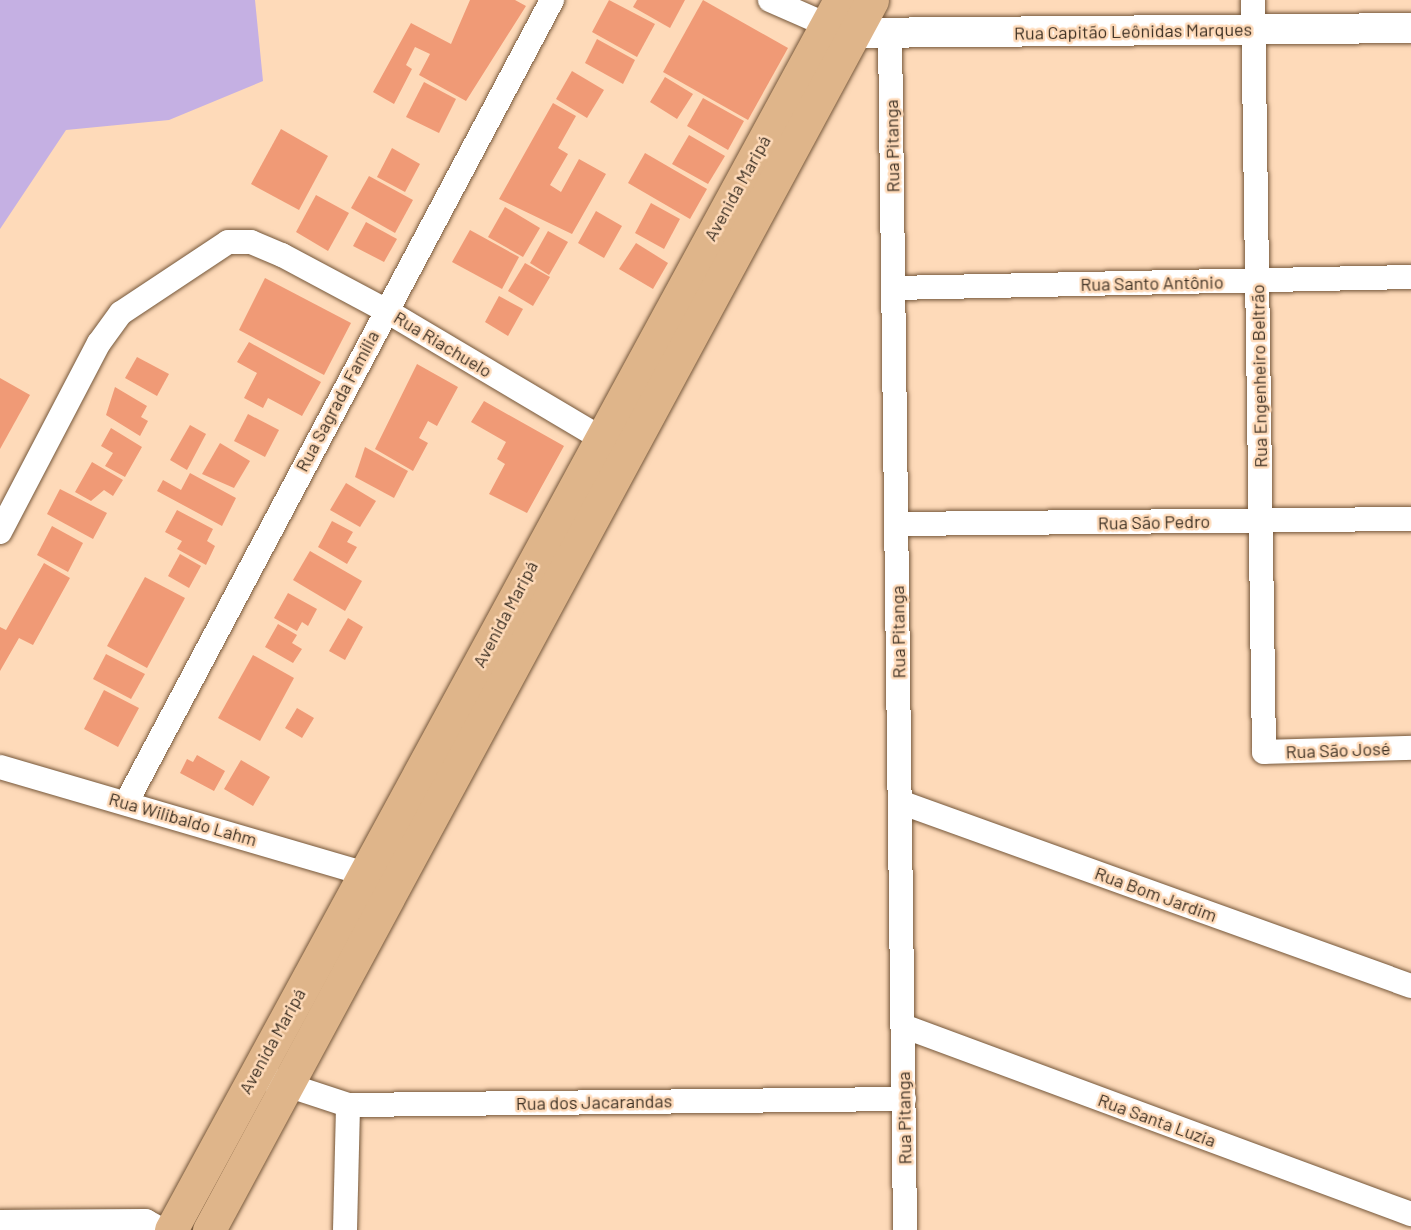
<!DOCTYPE html>
<meta charset="utf-8">
<style>
body{margin:0}
#map{position:relative;width:1411px;height:1230px;overflow:hidden;background:#fedab9;font-family:Barlow,sans-serif}
div>[style]{position:absolute}
[style*='--x']{left:calc(var(--x)*1px);top:calc(var(--y)*1px);width:calc(var(--w)*1px);rotate:calc(var(--a)*1deg)}
.green>*{inset:0;background:#c5b0e3}
.building>*{inset:0;background:#f09a76}
.roads{filter:drop-shadow(0 0 2px #75573a) drop-shadow(0 0 2px #75573a)}
.minor>*{height:24px;margin:-12px;padding:0 12px;transform-origin:12px;border-radius:12px;background:#fff}
.tertiary>*{height:30px;margin:-15px;padding:0 15px;transform-origin:15px;border-radius:15px;background:#fff}
.primary>*{height:33px;margin:-16.5px;padding:0 16.5px;transform-origin:16.5px;border-radius:16.5px;background:#dfb58a}
span{translate:-50% -50%;white-space:nowrap;text-align:center;line-height:1.15;-webkit-text-stroke:5px #fedab9;paint-order:stroke}
.street-label{font-size:18px;color:#3e3124}
</style>
<div id="map">
<div class="green">
<i style="clip-path:polygon(0 0,255px 0,263px 81px,169px 120px,66px 130px,0 229px)"></i>
</div>
<div class="building">
<i style="clip-path:polygon(470px 0,515px 0,526px 6px,466px 101px,419px 75px,430px 54px,415px 47px,406px 65px,412px 69px,394px 104px,373px 92px,411px 23px,451px 44px)"></i>
<i style="clip-path:polygon(609px 0,655px 24px,637px 57px,592px 32px)"></i>
<i style="clip-path:polygon(637px 0,685px 0,670px 28px,633px 7px)"></i>
<i style="clip-path:polygon(703px 0,788px 48px,748px 120px,663px 72px)"></i>
<i style="clip-path:polygon(597px 39px,635px 60px,623px 84px,585px 63px)"></i>
<i style="clip-path:polygon(572px 71px,604px 90px,587px 118px,556px 99px)"></i>
<i style="clip-path:polygon(665px 77px,693px 94px,677px 119px,650px 102px)"></i>
<i style="clip-path:polygon(424px 82px,456px 99px,439px 133px,406px 117px)"></i>
<i style="clip-path:polygon(703px 98px,744px 121px,728px 150px,687px 126px)"></i>
<i style="clip-path:polygon(553px 103px,576px 116px,558px 148px,568px 154px,550px 185px,561px 192px,579px 159px,606px 174px,572px 234px,499px 199px)"></i>
<i style="clip-path:polygon(281px 129px,328px 156px,299px 210px,251px 184px)"></i>
<i style="clip-path:polygon(689px 135px,725px 156px,708px 184px,672px 164px)"></i>
<i style="clip-path:polygon(392px 148px,420px 164px,405px 192px,377px 177px)"></i>
<i style="clip-path:polygon(645px 153px,707px 189px,690px 219px,628px 183px)"></i>
<i style="clip-path:polygon(369px 176px,413px 200px,395px 233px,351px 208px)"></i>
<i style="clip-path:polygon(316px 195px,349px 213px,328px 251px,296px 232px)"></i>
<i style="clip-path:polygon(651px 203px,680px 219px,664px 249px,635px 233px)"></i>
<i style="clip-path:polygon(505px 207px,540px 228px,523px 257px,488px 237px)"></i>
<i style="clip-path:polygon(596px 211px,622px 226px,604px 258px,578px 243px)"></i>
<i style="clip-path:polygon(366px 222px,397px 239px,384px 262px,353px 246px)"></i>
<i style="clip-path:polygon(470px 230px,519px 257px,502px 289px,452px 262px)"></i>
<i style="clip-path:polygon(548px 231px,568px 242px,549px 275px,530px 263px)"></i>
<i style="clip-path:polygon(636px 243px,668px 263px,653px 289px,619px 269px)"></i>
<i style="clip-path:polygon(525px 263px,550px 277px,533px 306px,508px 291px)"></i>
<i style="clip-path:polygon(265px 278px,351px 323px,324px 375px,239px 330px)"></i>
<i style="clip-path:polygon(499px 296px,523px 309px,508px 336px,485px 322px)"></i>
<i style="clip-path:polygon(249px 342px,321px 382px,302px 416px,268px 398px,263px 408px,244px 398px,257px 373px,237px 362px)"></i>
<i style="clip-path:polygon(137px 357px,169px 374px,157px 396px,125px 378px)"></i>
<i style="clip-path:polygon(417px 364px,458px 387px,437px 426px,428px 421px,419px 438px,428px 443px,413px 471px,375px 449px)"></i>
<i style="clip-path:polygon(0 378px,30px 395px,0 449px)"></i>
<i style="clip-path:polygon(115px 387px,147px 406px,141px 417px,148px 421px,140px 436px,106px 415px)"></i>
<i style="clip-path:polygon(484px 401px,564px 446px,527px 513px,489px 494px,505px 464px,497px 459px,506px 442px,471px 422px)"></i>
<i style="clip-path:polygon(248px 414px,279px 430px,265px 457px,234px 441px)"></i>
<i style="clip-path:polygon(190px 425px,206px 434px,187px 470px,170px 460px)"></i>
<i style="clip-path:polygon(111px 428px,142px 447px,125px 477px,105px 466px,113px 453px,101px 446px)"></i>
<i style="clip-path:polygon(220px 443px,250px 461px,234px 488px,202px 474px)"></i>
<i style="clip-path:polygon(365px 447px,408px 471px,394px 498px,355px 477px)"></i>
<i style="clip-path:polygon(92px 462px,123px 480px,113px 496px,104px 490px,91px 501px,75px 492px)"></i>
<i style="clip-path:polygon(190px 473px,236px 498px,222px 526px,157px 491px,163px 480px,181px 490px)"></i>
<i style="clip-path:polygon(346px 483px,376px 501px,360px 527px,330px 510px)"></i>
<i style="clip-path:polygon(60px 489px,107px 513px,93px 539px,47px 514px)"></i>
<i style="clip-path:polygon(177px 510px,213px 529px,207px 541px,215px 546px,206px 565px,177px 549px,182px 541px,165px 532px)"></i>
<i style="clip-path:polygon(332px 521px,353px 532px,347px 542px,357px 547px,347px 564px,318px 547px)"></i>
<i style="clip-path:polygon(52px 526px,83px 543px,68px 572px,37px 555px)"></i>
<i style="clip-path:polygon(310px 551px,362px 581px,345px 611px,293px 580px)"></i>
<i style="clip-path:polygon(180px 554px,201px 566px,189px 588px,168px 576px)"></i>
<i style="clip-path:polygon(44px 563px,70px 578px,33px 645px,19px 638px,0 671px,0 627px,6px 630px)"></i>
<i style="clip-path:polygon(145px 577px,185px 598px,147px 668px,107px 646px)"></i>
<i style="clip-path:polygon(288px 593px,317px 609px,308px 626px,302px 622px,297px 631px,274px 618px)"></i>
<i style="clip-path:polygon(348px 618px,363px 627px,345px 660px,329px 651px)"></i>
<i style="clip-path:polygon(278px 624px,297px 635px,292px 643px,302px 649px,293px 663px,265px 647px)"></i>
<i style="clip-path:polygon(106px 654px,145px 674px,131px 699px,93px 679px)"></i>
<i style="clip-path:polygon(253px 655px,294px 678px,260px 741px,218px 718px)"></i>
<i style="clip-path:polygon(104px 690px,139px 708px,118px 747px,84px 729px)"></i>
<i style="clip-path:polygon(297px 708px,314px 718px,302px 738px,285px 728px)"></i>
<i style="clip-path:polygon(197px 755px,225px 771px,214px 791px,180px 773px,187px 759px,193px 762px)"></i>
<i style="clip-path:polygon(241px 760px,270px 777px,253px 806px,224px 789px)"></i>
</div>
<div class="roads">
<div class="minor">
<i style="--x:770;--y:0;--w:77;--a:23.6"></i>
<i style="--x:1253;--y:0;--w:752;--a:89.16"></i>
<i style="--x:1264;--y:752;--w:147;--a:-1.6"></i>
<i style="--x:890;--y:33;--w:1197;--a:89.28"></i>
<i style="--x:894;--y:288;--w:517;--a:-1.22"></i>
<i style="--x:896;--y:524;--w:515;--a:-0.56"></i>
<i style="--x:0;--y:532;--w:213;--a:-62.4"></i>
<i style="--x:99;--y:343;--w:37;--a:-54"></i>
<i style="--x:121;--y:313;--w:128;--a:-33.6"></i>
<i style="--x:228;--y:242;--w:23;--a:0"></i>
<i style="--x:251;--y:242;--w:34;--a:23"></i>
<i style="--x:282;--y:255;--w:117;--a:28.1"></i>
<i style="--x:385;--y:310;--w:266;--a:30.7"></i>
<i style="--x:0;--y:767;--w:396;--a:16.3"></i>
<i style="--x:900;--y:802;--w:543;--a:19.8"></i>
<i style="--x:126;--y:803;--w:909;--a:-62.05"></i>
<i style="--x:903;--y:1026;--w:542;--a:20.31"></i>
<i style="--x:272;--y:1080;--w:80;--a:18.2"></i>
<i style="--x:348;--y:1105;--w:556;--a:-0.62"></i>
<i style="--x:345;--y:1230;--w:125;--a:-88.6"></i>
</div>
<div class="tertiary">
<i style="--x:854;--y:33;--w:557;--a:-0.51"></i>
<i style="--x:0;--y:1225;--w:145;--a:-0.4"></i>
<i style="--x:145;--y:1224;--w:13;--a:29"></i>
</div>
<div class="primary">
<i style="--x:171;--y:1230;--w:1400;--a:-61.46"></i>
<i style="--x:209;--y:1230;--w:1397;--a:-61.67"></i>
</div>
</div>
<div class="street-label">
<span style="left:1133px;top:31px;rotate:-1deg">Rua Capitão Leônidas Marques</span>
<span style="left:892px;top:146px;rotate:-91deg">Rua Pitanga</span>
<span style="left:737px;top:188px;rotate:-61deg">Avenida Maripá</span>
<span style="left:1152px;top:283px;rotate:-1deg">Rua Santo Antônio</span>
<span style="left:443px;top:344px;rotate:31deg">Rua Riachuelo</span>
<span style="left:1259px;top:376px;rotate:-91deg">Rua Engenheiro Beltrão</span>
<span style="left:337px;top:401px;rotate:-62deg">Rua Sagrada Família</span>
<span style="left:1154px;top:522px;rotate:-1deg">Rua São Pedro</span>
<span style="left:505px;top:614px;rotate:-62deg">Avenida Maripá</span>
<span style="left:898px;top:632px;rotate:-91deg">Rua Pitanga</span>
<span style="left:1338px;top:750px;rotate:-2deg">Rua São José</span>
<span style="left:183px;top:819px;rotate:16deg">Rua Wilibaldo Lahm</span>
<span style="left:1156px;top:894px;rotate:20deg">Rua Bom Jardim</span>
<span style="left:272px;top:1041px;rotate:-61deg">Avenida Maripá</span>
<span style="left:594px;top:1102px;rotate:-1deg">Rua dos Jacarandas</span>
<span style="left:904px;top:1118px;rotate:-91deg">Rua Pitanga</span>
<span style="left:1157px;top:1120px;rotate:20deg">Rua Santa Luzia</span>
</div>
</div>
